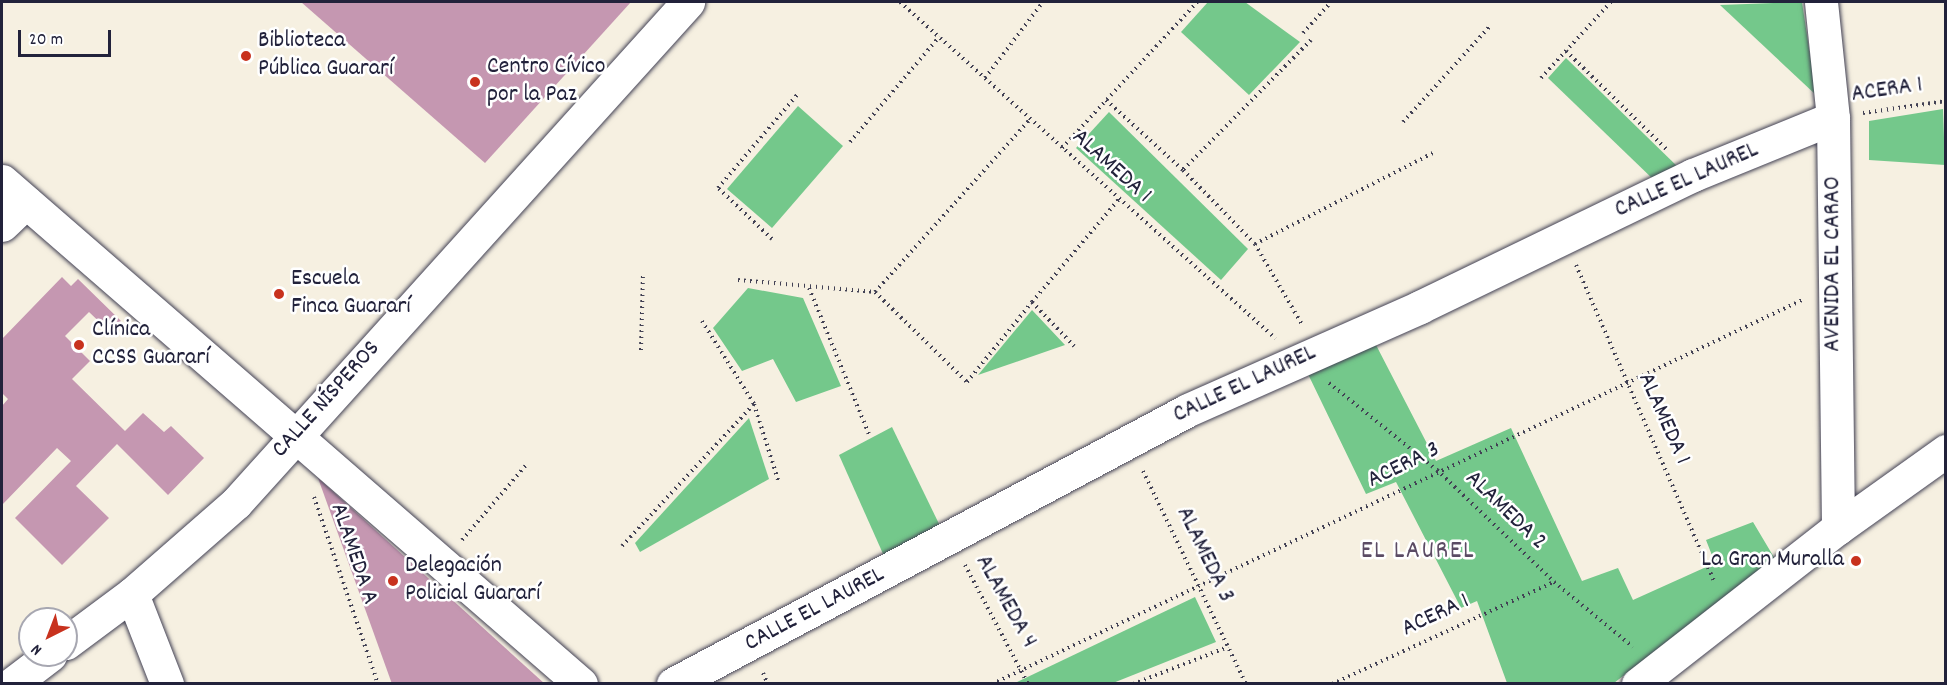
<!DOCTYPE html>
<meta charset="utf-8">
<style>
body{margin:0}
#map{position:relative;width:1947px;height:685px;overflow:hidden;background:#f6f0e1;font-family:Dekko,sans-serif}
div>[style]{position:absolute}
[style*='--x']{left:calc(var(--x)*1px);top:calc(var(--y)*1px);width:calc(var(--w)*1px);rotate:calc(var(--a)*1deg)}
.green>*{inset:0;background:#74c88b}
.building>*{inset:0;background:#c597b1}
.path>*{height:4px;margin-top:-2px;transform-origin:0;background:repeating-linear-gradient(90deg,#424154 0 1.5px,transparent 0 6px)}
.roads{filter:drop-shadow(0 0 2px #424154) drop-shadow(0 0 2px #424154)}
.minor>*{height:33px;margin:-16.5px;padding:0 16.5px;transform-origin:16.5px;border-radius:16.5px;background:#fff}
.dots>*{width:16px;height:16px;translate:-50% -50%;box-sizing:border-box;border:3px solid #fff;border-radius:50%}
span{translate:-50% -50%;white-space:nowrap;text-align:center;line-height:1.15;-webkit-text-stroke:5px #fff;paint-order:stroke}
.poi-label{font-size:24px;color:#22223b}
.left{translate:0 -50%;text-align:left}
.right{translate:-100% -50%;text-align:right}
.street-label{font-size:24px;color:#22223b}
.neighbourhood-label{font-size:26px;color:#5b4b64;letter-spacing:1.5px}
.frame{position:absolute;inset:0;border:3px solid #22223b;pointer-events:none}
.north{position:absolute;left:18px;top:607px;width:60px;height:60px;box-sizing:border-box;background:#fff;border:2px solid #a7a7b1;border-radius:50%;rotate:222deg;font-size:16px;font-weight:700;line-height:24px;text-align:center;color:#22223b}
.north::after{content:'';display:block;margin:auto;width:21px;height:27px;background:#c8321e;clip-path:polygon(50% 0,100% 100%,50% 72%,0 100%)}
.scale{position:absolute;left:18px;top:30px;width:93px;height:27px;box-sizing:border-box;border:3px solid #22223b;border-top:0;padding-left:8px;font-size:18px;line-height:21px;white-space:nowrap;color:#22223b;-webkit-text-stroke:4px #fff;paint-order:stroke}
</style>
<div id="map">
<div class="green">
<i style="clip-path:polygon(1208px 2px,1245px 2px,1300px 42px,1249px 95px,1181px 32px)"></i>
<i style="clip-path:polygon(1802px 2px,1816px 95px,1720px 5px)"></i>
<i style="clip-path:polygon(1566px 58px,1680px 169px,1656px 182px,1548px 78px)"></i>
<i style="clip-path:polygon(798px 106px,843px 146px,772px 228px,727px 189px)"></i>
<i style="clip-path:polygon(1943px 109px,1945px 165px,1869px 160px,1869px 121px)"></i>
<i style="clip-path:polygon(1109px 112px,1248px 249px,1221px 280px,1076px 148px)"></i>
<i style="clip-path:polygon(748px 288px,803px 298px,841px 386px,796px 402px,773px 359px,742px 371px,713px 328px)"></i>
<i style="clip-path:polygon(1032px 310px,1065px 345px,978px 375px)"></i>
<i style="clip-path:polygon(1375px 343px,1436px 461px,1511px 428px,1582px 581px,1618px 568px,1633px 600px,1715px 563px,1706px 540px,1753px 522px,1775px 559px,1614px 683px,1507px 683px,1477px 601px,1461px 608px,1396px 482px,1366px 494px,1307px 372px)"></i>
<i style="clip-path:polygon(749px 418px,769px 479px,640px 552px,635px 543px)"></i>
<i style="clip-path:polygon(892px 427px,941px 528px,884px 556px,839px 455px)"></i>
<i style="clip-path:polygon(1195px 597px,1216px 642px,1113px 683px,1015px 683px)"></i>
</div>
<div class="building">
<i style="clip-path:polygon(301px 2px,631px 2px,485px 163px)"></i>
<i style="clip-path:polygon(62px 277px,71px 286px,78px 279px,121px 321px,110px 332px,89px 312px,65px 336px,90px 361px,72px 379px,125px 431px,143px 413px,164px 432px,171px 426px,204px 458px,168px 495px,117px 444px,76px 486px,109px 518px,62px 565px,15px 518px,71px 461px,57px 448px,2px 505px,2px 406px,8px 399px,2px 393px,2px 339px)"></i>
<i style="clip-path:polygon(318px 478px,545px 684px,392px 684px)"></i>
</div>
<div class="path">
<i style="--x:900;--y:2;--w:504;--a:41.86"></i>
<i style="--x:1303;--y:33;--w:42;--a:-47.9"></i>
<i style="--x:1311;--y:40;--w:182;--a:134.6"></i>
<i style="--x:1183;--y:170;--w:103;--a:45.8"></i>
<i style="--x:1255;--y:244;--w:202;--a:-27.1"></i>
<i style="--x:1566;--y:51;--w:143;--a:44.4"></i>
<i style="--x:985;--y:78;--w:96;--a:-52.7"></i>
<i style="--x:1541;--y:78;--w:103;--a:-47.4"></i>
<i style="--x:1106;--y:100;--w:104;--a:42.3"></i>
<i style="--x:1863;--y:113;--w:84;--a:-8.2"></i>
<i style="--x:1403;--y:122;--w:128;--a:-47.8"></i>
<i style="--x:850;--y:142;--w:138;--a:-49.7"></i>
<i style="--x:1062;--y:148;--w:199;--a:-47.2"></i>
<i style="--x:772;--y:239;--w:74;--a:-136.6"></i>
<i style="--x:718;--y:188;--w:122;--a:-49.7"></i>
<i style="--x:1255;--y:244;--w:95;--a:59.7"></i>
<i style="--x:1576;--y:265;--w:347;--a:66.4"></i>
<i style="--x:738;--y:280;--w:138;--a:5"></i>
<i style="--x:875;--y:292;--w:129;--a:44.4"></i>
<i style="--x:967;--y:382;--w:103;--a:-50.9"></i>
<i style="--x:1032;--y:302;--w:61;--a:46.3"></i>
<i style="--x:809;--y:288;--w:158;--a:67.7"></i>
<i style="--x:875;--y:292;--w:232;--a:-48.1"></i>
<i style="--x:1032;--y:302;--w:135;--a:-49.8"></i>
<i style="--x:702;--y:321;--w:98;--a:57.9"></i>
<i style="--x:641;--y:350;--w:77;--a:-88.5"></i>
<i style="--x:1329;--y:383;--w:139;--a:38.9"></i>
<i style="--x:1437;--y:470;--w:162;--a:43.7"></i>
<i style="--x:1554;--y:582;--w:102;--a:39.4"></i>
<i style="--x:1143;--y:471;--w:237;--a:64.2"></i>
<i style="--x:314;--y:497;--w:198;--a:71.1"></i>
<i style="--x:462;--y:540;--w:99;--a:-49.5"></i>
<i style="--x:622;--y:546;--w:194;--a:-47.1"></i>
<i style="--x:754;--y:404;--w:83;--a:72.4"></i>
<i style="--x:965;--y:565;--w:135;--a:62.1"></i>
<i style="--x:763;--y:673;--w:12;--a:66"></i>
<i style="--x:992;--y:684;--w:896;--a:-25.36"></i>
<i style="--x:1133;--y:684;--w:102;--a:-21.3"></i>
<i style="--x:1332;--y:684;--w:244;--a:-24.7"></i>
</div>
<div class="roads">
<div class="minor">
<i style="--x:1821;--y:2;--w:117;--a:84.1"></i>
<i style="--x:1833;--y:118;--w:410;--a:89.3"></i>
<i style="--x:2;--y:181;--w:767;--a:40.98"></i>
<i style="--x:2;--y:225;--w:33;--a:-44"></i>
<i style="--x:132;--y:594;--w:97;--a:68.7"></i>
<i style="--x:66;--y:643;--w:82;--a:-36.6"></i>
<i style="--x:132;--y:594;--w:138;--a:-41.2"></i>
<i style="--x:236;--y:503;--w:675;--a:-47.94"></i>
<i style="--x:12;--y:684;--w:48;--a:-37.3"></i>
<i style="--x:673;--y:684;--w:583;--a:-28.01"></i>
<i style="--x:1188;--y:410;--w:254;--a:-23.9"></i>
<i style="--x:1420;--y:307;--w:303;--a:-25.8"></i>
<i style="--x:1693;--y:175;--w:151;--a:-22.2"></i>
<i style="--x:1638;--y:684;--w:254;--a:-38"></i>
<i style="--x:1838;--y:528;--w:133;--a:-35.5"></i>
</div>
</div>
<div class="dots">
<i style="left:246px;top:56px;background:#c8321e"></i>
<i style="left:475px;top:82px;background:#c8321e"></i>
<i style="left:279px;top:294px;background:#c8321e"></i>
<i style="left:79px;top:345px;background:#c8321e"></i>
<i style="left:1856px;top:561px;background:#c8321e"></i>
<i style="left:393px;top:581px;background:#c8321e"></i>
</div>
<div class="poi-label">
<span class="left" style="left:258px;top:56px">Biblioteca<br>Pública Guararí</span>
<span class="left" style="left:487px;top:82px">Centro Cívico<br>por la Paz</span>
<span class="left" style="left:291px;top:294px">Escuela<br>Finca Guararí</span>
<span class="left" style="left:92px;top:345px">Clínica<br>CCSS Guararí</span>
<span class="right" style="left:1844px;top:561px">La Gran Muralla</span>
<span class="left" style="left:405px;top:581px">Delegación<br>Policial Guararí</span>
</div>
<div class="street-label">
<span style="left:1887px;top:91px;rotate:-8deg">ACERA 1</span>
<span style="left:1111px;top:167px;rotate:42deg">ALAMEDA 1</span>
<span style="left:1687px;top:181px;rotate:-24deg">CALLE EL LAUREL</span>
<span style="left:1834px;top:264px;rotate:-90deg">AVENIDA EL CARAO</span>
<span style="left:1245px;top:385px;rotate:-25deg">CALLE EL LAUREL</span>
<span style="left:327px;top:400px;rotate:-48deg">CALLE NÍSPEROS</span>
<span style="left:1663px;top:419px;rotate:66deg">ALAMEDA 1</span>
<span style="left:1404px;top:466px;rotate:-26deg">ACERA 3</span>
<span style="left:1505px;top:511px;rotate:44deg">ALAMEDA 2</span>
<span style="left:353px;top:554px;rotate:71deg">ALAMEDA A</span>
<span style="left:1204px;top:555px;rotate:64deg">ALAMEDA 3</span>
<span style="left:1005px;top:602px;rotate:61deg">ALAMEDA 4</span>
<span style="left:815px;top:610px;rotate:-28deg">CALLE EL LAUREL</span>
<span style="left:1436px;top:616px;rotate:-25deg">ACERA 1</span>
</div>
<div class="neighbourhood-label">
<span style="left:1418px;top:552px">EL LAUREL</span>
</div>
<div class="frame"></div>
<div class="north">N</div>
<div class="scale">20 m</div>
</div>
